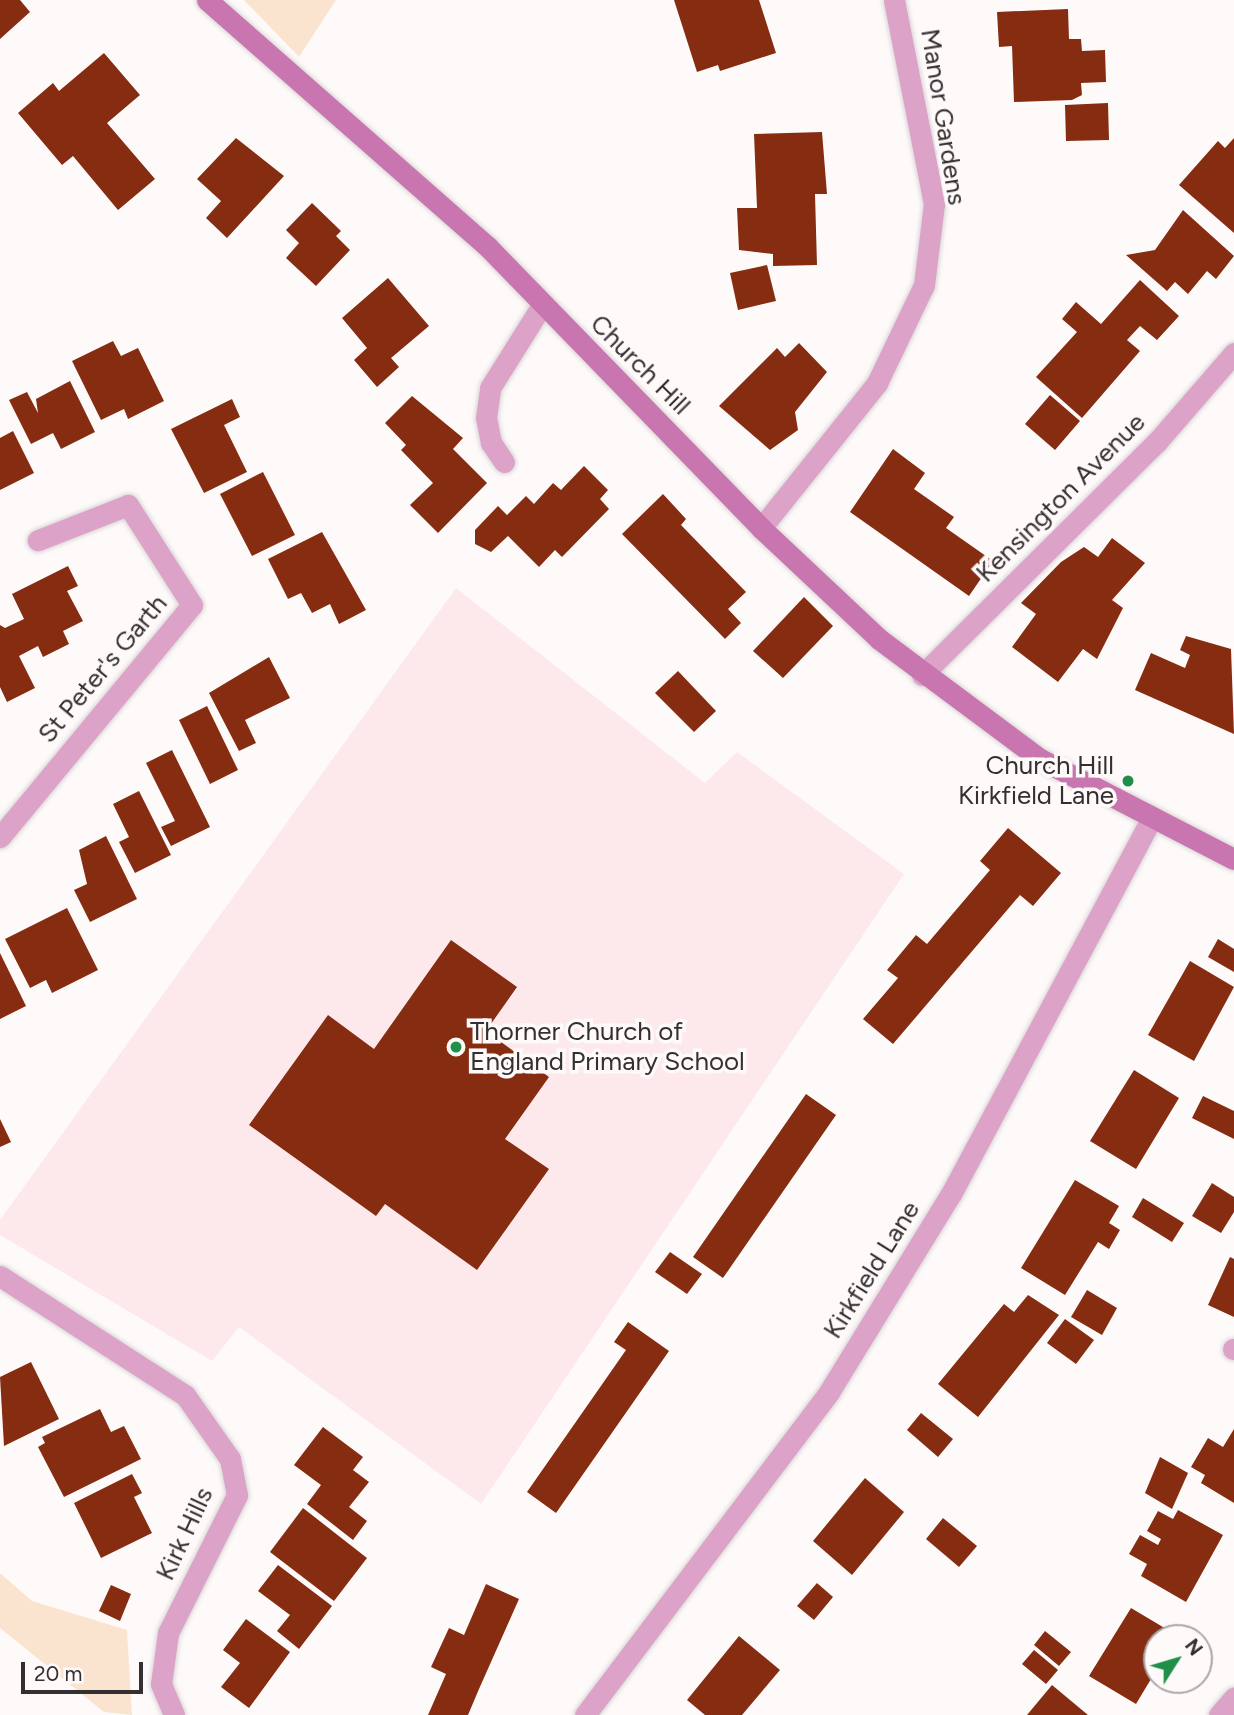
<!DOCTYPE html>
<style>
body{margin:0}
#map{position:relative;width:1234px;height:1715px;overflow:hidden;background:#fefafa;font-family:Figtree,sans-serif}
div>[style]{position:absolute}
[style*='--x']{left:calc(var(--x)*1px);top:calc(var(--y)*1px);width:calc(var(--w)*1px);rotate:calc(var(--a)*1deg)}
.built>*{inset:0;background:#fde9ec}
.green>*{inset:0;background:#fbe4cf}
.building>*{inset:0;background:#852c11}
.roads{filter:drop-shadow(0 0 2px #dad5d6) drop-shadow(0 0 2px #dad5d6)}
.lane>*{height:21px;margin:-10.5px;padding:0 10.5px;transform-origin:10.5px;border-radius:10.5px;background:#dca2c8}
.street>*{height:21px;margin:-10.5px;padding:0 10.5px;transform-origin:10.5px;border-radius:10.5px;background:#dca2c8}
.secondary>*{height:21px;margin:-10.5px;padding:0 10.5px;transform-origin:10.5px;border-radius:10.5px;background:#c975af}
.dots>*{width:19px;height:19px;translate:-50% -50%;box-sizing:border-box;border:4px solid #fefafa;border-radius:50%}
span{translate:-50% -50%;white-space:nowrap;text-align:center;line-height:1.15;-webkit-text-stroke:7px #fefafa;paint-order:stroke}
.street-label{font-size:26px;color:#342f30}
.poi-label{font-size:26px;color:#342f30}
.right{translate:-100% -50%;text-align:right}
.left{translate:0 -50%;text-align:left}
.north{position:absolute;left:1143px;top:1624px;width:70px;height:70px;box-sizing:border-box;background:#fefafa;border:2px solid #ada9a9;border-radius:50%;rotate:53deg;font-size:19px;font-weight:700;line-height:28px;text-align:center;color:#342f30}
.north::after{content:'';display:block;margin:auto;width:24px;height:32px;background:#209049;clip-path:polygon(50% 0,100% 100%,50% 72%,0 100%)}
.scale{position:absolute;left:21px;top:1662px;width:122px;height:32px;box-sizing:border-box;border:4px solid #342f30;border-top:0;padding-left:9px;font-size:21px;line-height:24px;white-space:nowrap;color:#342f30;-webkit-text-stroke:5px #fefafa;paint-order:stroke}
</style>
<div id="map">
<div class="built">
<i style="clip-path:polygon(456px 588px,705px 783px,737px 752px,904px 874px,481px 1504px,239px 1327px,212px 1361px,0 1235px,0 1220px)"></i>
</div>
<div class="green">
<i style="clip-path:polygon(244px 0,336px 0,299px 57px)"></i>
<i style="clip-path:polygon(0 1573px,32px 1601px,127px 1630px,132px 1715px,104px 1712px,0 1628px)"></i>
</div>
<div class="building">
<i style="clip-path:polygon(0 0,20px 0,30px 12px,0 39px)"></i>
<i style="clip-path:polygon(674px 0,759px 0,776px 53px,720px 71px,718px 65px,697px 72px)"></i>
<i style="clip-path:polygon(1068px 9px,1069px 39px,1081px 39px,1082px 51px,1105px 50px,1106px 82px,1081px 83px,1082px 95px,1072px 100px,1014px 102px,1012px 46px,999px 47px,997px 12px)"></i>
<i style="clip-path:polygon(104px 53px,140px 95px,107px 123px,155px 179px,118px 210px,73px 156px,62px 165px,18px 113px,53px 83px,59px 91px)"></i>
<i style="clip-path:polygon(1108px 103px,1109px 140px,1066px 141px,1065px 105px)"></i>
<i style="clip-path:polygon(822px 132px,827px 194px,815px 194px,817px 265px,773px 266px,773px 254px,739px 250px,737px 208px,757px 208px,754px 134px)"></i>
<i style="clip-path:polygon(236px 138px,284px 176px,227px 238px,206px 218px,221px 201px,197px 179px)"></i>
<i style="clip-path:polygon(1234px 138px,1234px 233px,1179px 185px,1218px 141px,1225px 148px)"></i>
<i style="clip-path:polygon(312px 203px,341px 231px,336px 236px,350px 250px,316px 286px,286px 258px,299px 243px,286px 230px)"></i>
<i style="clip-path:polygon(1183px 210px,1234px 256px,1216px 279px,1207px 271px,1188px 294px,1175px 282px,1167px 291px,1126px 255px,1155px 250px)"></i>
<i style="clip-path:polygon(767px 265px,776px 301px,738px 310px,730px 273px)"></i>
<i style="clip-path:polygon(388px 278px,429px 326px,391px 358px,399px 367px,377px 387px,354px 360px,367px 348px,342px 318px)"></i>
<i style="clip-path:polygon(1140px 280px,1179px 316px,1157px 340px,1140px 326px,1127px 340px,1140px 351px,1082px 418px,1036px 377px,1077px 332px,1062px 319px,1076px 302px,1101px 324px)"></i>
<i style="clip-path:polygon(113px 341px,121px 356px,138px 348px,164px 401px,128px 419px,124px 409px,101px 420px,72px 361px)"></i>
<i style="clip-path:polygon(799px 343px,827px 372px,795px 412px,798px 430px,770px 450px,719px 406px,777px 348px,785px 357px)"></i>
<i style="clip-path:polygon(70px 381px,95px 432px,61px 449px,53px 433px,31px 444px,9px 400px,27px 392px,38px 413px,36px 399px)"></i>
<i style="clip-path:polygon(1050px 395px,1080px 421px,1055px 450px,1025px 424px)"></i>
<i style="clip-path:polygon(412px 396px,463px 438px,453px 449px,487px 483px,438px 533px,410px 505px,433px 483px,401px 450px,406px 445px,385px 423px)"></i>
<i style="clip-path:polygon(232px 399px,240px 417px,224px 425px,247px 472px,204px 493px,171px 429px)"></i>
<i style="clip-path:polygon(13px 431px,34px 473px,0 490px,0 438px)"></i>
<i style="clip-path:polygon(893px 449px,925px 473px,914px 489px,954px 517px,946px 528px,993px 561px,969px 596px,850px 512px)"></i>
<i style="clip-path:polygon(584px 466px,608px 490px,600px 499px,609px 509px,562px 557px,555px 550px,539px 567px,508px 536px,491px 552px,475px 544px,475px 530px,498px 506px,507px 515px,526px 496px,534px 504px,553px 483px,561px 490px)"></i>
<i style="clip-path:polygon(263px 472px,295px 535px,252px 556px,220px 494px)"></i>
<i style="clip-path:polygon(663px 494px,686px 519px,681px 525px,746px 592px,728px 609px,741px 623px,725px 639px,622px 534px)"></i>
<i style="clip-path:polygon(322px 532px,366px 610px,339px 624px,330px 604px,312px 613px,301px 593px,288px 599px,268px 559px)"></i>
<i style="clip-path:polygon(1112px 538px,1145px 563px,1112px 600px,1123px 608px,1097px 659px,1083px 649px,1058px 682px,1012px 647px,1036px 614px,1021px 603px,1061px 562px,1084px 547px,1098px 557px)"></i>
<i style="clip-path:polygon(68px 566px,78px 586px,67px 591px,83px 621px,63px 631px,69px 644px,43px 657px,38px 646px,19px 656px,35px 688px,7px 702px,0 687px,0 625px,5px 628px,24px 619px,12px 594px)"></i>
<i style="clip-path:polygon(804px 597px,833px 626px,783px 678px,753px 651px)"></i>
<i style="clip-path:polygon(1186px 636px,1231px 649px,1234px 734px,1135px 690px,1151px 653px,1185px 668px,1190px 655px,1180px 650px)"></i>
<i style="clip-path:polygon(269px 657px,290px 698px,245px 720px,256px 743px,239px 751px,209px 693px)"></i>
<i style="clip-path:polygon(678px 671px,716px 711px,694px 732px,655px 693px)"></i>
<i style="clip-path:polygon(207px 706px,238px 770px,210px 784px,179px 720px)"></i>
<i style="clip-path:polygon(172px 750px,210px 827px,171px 846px,161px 827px,175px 821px,146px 763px)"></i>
<i style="clip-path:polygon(139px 791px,171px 855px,135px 873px,119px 842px,129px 837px,113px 804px)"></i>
<i style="clip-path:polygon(1008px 828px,1061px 873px,1033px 906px,1020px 895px,893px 1044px,863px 1019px,898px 978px,887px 970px,916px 935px,927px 944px,990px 870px,980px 861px)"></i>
<i style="clip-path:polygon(106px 836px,137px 899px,90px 922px,74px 890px,87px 884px,79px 850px)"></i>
<i style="clip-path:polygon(67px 908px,98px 970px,52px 993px,46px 980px,30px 988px,5px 939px)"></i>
<i style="clip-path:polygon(1218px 939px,1234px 949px,1234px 972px,1208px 957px)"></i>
<i style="clip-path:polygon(451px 940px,517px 987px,486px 1031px,549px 1077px,505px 1139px,549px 1169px,477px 1270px,385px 1204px,376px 1216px,249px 1125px,328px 1015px,374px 1049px)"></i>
<i style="clip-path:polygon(0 953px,26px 1006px,0 1019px)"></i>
<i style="clip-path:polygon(1190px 961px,1234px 987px,1194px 1061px,1148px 1035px)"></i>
<i style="clip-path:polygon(1134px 1070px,1179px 1098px,1136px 1169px,1090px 1141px)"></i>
<i style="clip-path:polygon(806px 1094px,836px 1115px,723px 1278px,693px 1257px)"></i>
<i style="clip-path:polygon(1203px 1096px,1234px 1111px,1234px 1139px,1192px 1118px)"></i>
<i style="clip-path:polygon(0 1119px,11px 1142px,0 1147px)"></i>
<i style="clip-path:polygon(1075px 1180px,1119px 1206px,1109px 1223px,1120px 1230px,1109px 1249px,1098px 1242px,1065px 1295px,1021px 1268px)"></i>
<i style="clip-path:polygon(1212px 1183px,1234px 1197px,1234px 1212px,1221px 1233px,1192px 1216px)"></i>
<i style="clip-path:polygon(1143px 1198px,1184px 1223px,1172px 1242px,1132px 1217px)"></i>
<i style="clip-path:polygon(670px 1252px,702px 1274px,687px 1294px,655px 1272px)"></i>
<i style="clip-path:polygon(1230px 1257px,1234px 1259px,1234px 1317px,1208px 1305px)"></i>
<i style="clip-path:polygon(1087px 1290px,1117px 1308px,1102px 1335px,1071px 1317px)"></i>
<i style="clip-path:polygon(1028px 1295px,1059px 1315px,978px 1417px,938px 1384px,1004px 1304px,1014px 1312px)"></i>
<i style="clip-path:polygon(1065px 1319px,1094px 1340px,1076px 1364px,1047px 1343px)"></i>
<i style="clip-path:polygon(628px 1322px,669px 1351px,556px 1513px,527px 1492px,626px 1350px,614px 1342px)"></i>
<i style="clip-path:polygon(31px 1362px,59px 1419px,4px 1446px,0 1377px)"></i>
<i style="clip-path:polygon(100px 1409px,111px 1432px,124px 1426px,141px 1459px,64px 1497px,38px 1447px,45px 1443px,42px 1437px)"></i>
<i style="clip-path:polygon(921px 1413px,953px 1439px,938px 1457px,907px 1430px)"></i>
<i style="clip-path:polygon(323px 1427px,363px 1457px,353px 1470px,369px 1482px,349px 1507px,367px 1521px,353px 1540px,307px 1504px,321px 1485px,294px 1465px)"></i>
<i style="clip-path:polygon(1234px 1429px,1234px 1503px,1201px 1483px,1205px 1475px,1191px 1467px,1208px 1438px,1223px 1447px)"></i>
<i style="clip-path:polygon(1160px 1457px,1188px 1473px,1172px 1509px,1145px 1493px)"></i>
<i style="clip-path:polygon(132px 1474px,142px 1493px,134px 1497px,152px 1533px,101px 1558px,74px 1503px)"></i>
<i style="clip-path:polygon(865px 1478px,904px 1512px,852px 1575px,813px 1541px)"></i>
<i style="clip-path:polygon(303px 1508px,367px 1558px,334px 1601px,270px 1552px)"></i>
<i style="clip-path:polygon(1178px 1510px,1223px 1535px,1186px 1602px,1141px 1576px,1147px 1564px,1129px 1554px,1140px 1535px,1158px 1545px,1161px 1539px,1147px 1531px,1158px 1511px,1173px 1519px)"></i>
<i style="clip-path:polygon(943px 1518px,977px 1546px,959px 1567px,926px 1539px)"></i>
<i style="clip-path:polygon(278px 1565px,332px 1606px,299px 1649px,277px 1631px,290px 1615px,258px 1591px)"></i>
<i style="clip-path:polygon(817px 1583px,833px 1597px,814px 1620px,797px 1606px)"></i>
<i style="clip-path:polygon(486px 1584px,519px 1599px,479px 1689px,468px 1715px,428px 1715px,446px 1674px,431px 1667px,449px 1628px,464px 1635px)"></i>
<i style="clip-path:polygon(111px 1585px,131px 1594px,120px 1621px,99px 1611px)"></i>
<i style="clip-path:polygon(1131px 1608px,1178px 1636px,1157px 1638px,1157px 1669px,1136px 1704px,1089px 1676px)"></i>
<i style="clip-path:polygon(246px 1619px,290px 1652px,249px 1708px,221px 1687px,240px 1663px,223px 1650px)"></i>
<i style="clip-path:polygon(1045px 1631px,1071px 1652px,1059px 1666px,1034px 1645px)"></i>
<i style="clip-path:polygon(739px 1636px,780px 1670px,742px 1715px,705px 1715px,687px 1700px)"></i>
<i style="clip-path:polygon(1034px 1650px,1058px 1670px,1046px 1684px,1022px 1664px)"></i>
<i style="clip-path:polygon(1052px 1685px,1088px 1715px,1027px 1715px)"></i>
</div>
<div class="roads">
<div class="lane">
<i style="--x:504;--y:462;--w:23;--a:-124"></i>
<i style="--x:491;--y:443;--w:25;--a:-101"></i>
<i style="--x:486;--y:418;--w:30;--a:-82"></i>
<i style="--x:490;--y:388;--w:98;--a:-57.9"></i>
<i style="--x:1233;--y:1349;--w:1;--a:0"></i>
</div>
<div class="street">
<i style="--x:761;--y:528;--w:186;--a:-51.3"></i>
<i style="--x:877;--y:383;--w:109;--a:-64.4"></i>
<i style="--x:924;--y:285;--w:82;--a:-83"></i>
<i style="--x:934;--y:204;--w:208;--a:-101.1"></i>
<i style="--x:922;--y:675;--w:330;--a:-44.8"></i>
<i style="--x:1156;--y:443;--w:119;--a:-49.1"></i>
<i style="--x:0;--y:837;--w:301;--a:-50.4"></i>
<i style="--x:192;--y:605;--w:119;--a:-122.6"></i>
<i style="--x:128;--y:505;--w:97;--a:158.7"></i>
<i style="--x:0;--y:1276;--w:220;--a:32.8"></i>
<i style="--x:185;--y:1395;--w:78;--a:54.9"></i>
<i style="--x:230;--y:1459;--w:37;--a:79"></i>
<i style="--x:237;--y:1495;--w:154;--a:116.6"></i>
<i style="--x:168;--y:1633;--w:51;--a:97.8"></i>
<i style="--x:161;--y:1684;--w:34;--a:67"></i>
<i style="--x:585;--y:1715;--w:405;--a:-52.9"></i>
<i style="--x:829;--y:1392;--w:233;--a:-58.4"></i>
<i style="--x:951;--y:1194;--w:424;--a:-61.9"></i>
<i style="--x:1219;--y:1715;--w:23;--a:-49"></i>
</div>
<div class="secondary">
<i style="--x:207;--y:0;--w:374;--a:41.3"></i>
<i style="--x:488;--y:247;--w:392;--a:45.8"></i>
<i style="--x:761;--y:528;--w:162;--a:43.2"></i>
<i style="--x:879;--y:639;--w:201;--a:36.7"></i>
<i style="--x:1040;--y:759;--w:218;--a:27.3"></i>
</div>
</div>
<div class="dots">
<i style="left:1128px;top:781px;background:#209049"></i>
<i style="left:456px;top:1047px;background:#209049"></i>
</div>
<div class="street-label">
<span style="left:943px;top:117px;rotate:81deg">Manor Gardens</span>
<span style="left:640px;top:365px;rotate:45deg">Church Hill</span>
<span style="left:1061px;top:498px;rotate:-45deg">Kensington Avenue</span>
<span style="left:103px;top:669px;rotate:-50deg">St Peter's Garth</span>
<span style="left:872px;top:1270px;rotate:-58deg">Kirkfield Lane</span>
<span style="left:185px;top:1534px;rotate:-65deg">Kirk Hills</span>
</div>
<div class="poi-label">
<span class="right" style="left:1114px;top:781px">Church Hill<br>Kirkfield Lane</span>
<span class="left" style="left:470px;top:1047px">Thorner Church of<br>England Primary School</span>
</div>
<div class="north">N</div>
<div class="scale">20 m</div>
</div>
